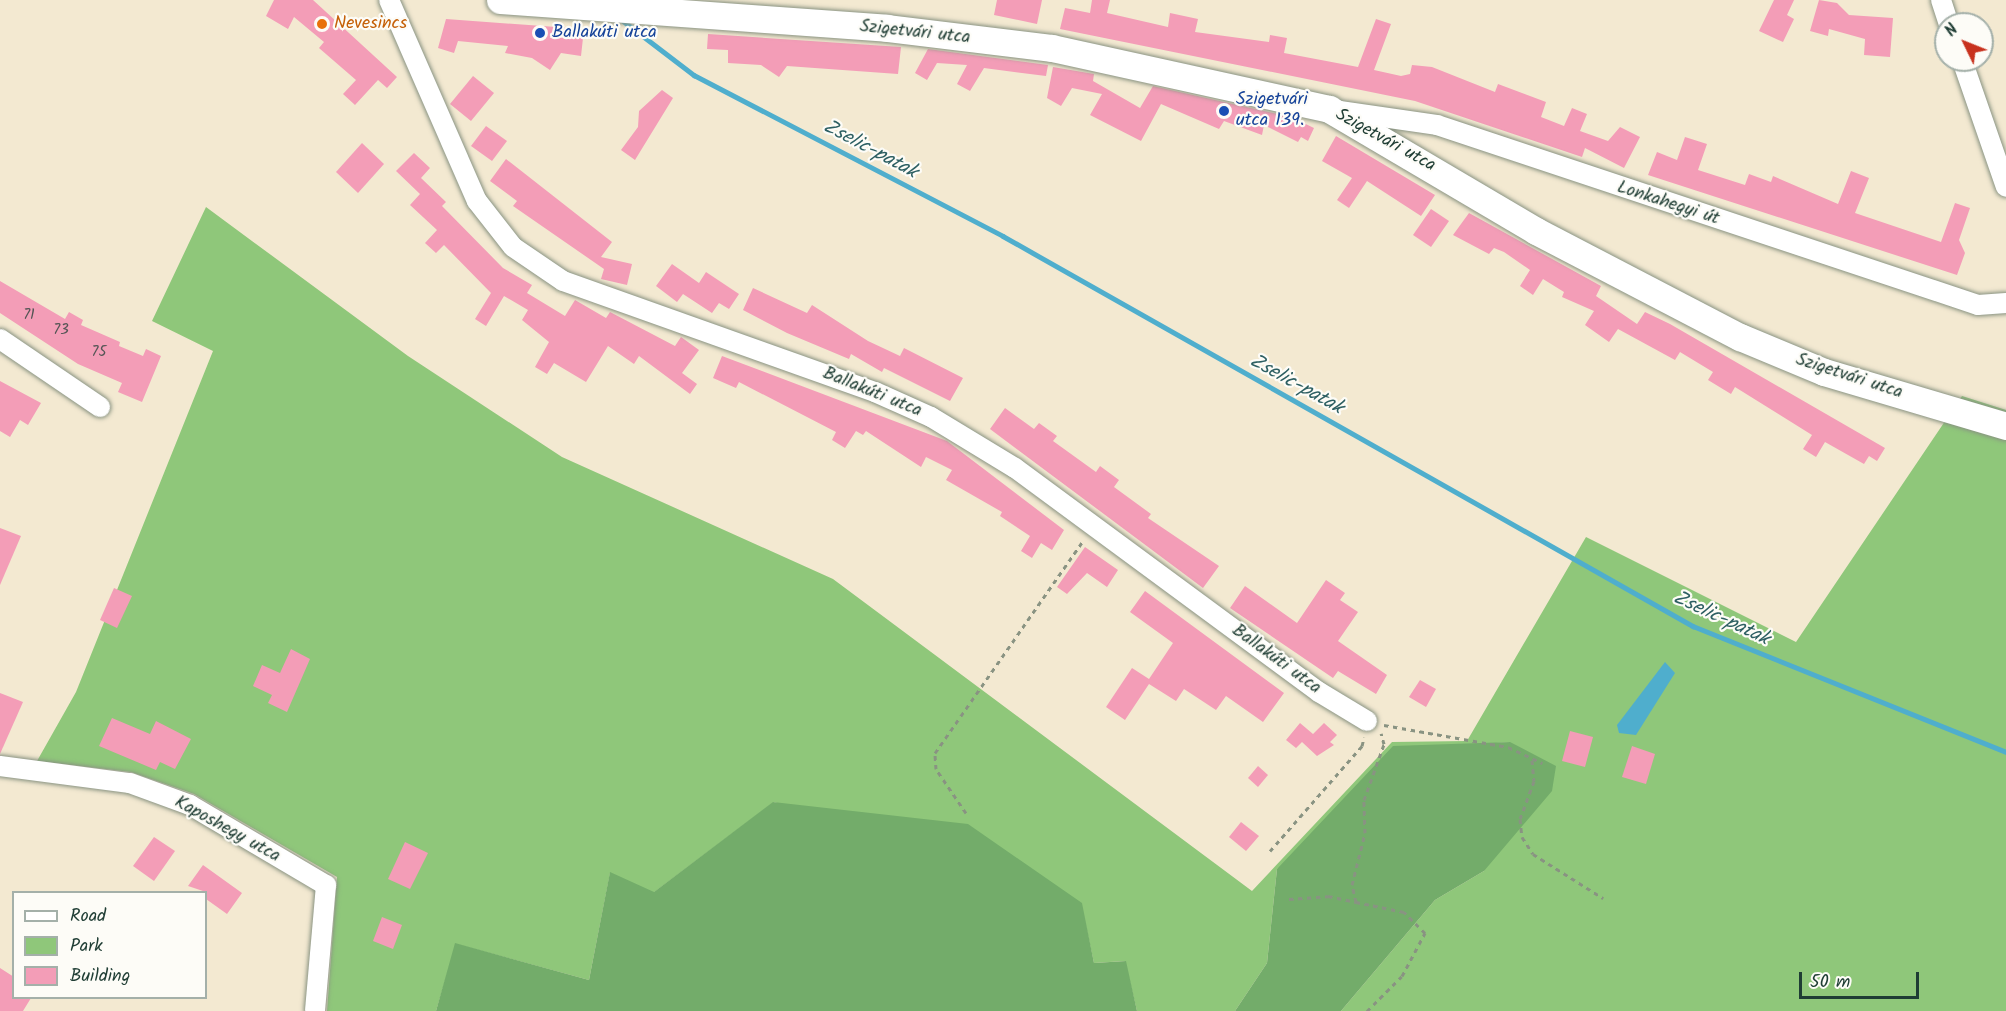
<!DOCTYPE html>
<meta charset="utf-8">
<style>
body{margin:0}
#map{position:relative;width:2006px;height:1011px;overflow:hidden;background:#f3e9d1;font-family:Kalam,sans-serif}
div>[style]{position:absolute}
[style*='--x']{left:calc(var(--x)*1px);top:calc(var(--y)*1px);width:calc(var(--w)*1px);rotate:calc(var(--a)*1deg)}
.green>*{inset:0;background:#8fc77a}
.forest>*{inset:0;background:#73ac6a}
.water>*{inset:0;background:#4faecd}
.stream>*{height:4.5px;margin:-2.25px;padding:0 2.25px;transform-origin:2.25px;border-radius:2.25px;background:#4faecd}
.building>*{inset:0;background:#f39db7}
.path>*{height:3px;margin-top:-1.5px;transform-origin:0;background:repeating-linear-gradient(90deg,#899382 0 4.5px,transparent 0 9px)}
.roads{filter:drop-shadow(0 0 2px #899382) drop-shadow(0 0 2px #899382)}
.street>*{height:20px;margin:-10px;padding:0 10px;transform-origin:10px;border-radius:10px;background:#fff}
.secondary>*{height:27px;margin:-13.5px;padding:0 13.5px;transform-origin:13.5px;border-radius:13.5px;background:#fff}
.dots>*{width:16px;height:16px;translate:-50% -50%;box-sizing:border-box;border:3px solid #fdfcf7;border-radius:50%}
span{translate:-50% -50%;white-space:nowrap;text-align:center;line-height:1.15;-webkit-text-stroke:4.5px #fdfcf7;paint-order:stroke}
.number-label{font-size:15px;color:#545555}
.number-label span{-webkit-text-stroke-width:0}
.food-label{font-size:18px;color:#c56008}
.left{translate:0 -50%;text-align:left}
.transit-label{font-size:18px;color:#164399}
.street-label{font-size:18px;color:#1f3d34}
.water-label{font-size:20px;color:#2d5f62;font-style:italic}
.legend{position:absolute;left:12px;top:891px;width:195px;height:108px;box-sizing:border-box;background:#fdfcf7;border:2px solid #a4b0a9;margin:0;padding:8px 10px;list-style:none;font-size:18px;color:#1f3d34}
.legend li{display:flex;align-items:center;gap:12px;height:30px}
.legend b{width:30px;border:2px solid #a4b0a9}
.north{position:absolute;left:1934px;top:12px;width:60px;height:60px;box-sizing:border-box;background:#fdfcf7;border:2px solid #a4b0a9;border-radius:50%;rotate:313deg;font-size:16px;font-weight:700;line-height:24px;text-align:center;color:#1f3d34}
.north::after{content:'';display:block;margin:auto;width:21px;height:27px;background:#c8321e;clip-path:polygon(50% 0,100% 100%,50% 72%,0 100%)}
.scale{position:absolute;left:1799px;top:972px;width:120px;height:27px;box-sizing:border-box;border:3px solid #1f3d34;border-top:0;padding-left:8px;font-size:18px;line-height:21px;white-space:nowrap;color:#1f3d34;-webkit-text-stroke:4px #fdfcf7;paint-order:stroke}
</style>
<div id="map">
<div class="green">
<i style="clip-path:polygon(206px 207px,408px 356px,562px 457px,833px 579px,1252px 891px,1392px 742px,1467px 741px,1586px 537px,1796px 642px,1962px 396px,2006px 410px,2006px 1011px,1341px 1011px,1435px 900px,1484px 871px,1510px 742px,1468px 745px,1277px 869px,1267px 963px,1235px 1011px,1137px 1011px,1125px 961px,1094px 963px,1081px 903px,774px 802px,653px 893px,610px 873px,589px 980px,456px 944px,436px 1011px,327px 1011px,337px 877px,194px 794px,131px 772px,37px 761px,76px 692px,213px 351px,152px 321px)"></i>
</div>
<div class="forest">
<i style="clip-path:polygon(1510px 742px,1556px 766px,1552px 791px,1484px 871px,1435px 900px,1341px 1011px,1235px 1011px,1267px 963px,1277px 869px,1393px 746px)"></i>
<i style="clip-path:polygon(773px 802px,968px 824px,1082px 903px,1094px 963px,1126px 961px,1137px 1011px,436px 1011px,455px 943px,589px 980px,610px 872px,654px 892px)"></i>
</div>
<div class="water">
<i style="clip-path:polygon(1665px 662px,1675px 673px,1636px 735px,1619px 733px,1617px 725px)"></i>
</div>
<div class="stream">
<i style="--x:622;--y:20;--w:91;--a:37.4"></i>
<i style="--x:694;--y:75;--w:348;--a:27.5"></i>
<i style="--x:1003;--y:236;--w:793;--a:29.48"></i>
<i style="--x:1693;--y:626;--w:337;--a:21.9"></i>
</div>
<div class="building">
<i style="clip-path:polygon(274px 0,313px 0,397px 77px,387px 88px,378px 80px,355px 105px,343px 94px,356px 80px,319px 48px,324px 42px,294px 17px,288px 29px,266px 16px)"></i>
<i style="clip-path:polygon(997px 0,1042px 0,1037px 24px,994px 15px)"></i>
<i style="clip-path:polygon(1092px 0,1110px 0,1107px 13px,1168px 27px,1170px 13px,1198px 19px,1195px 32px,1269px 42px,1270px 35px,1287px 38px,1284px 53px,1358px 67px,1376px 19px,1391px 24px,1374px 70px,1401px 76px,1410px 74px,1412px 65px,1432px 67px,1495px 92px,1498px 84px,1546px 102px,1541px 117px,1564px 126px,1572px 108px,1587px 114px,1580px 131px,1608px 141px,1620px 127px,1640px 137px,1624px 168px,1585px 148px,1582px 157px,1415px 101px,1060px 29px,1065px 8px,1090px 13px)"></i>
<i style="clip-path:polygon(1774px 0,1794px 0,1787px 15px,1794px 19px,1783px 42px,1759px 31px)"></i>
<i style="clip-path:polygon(1819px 0,1837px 3px,1849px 15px,1893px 18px,1890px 57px,1864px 55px,1865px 39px,1829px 29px,1828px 36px,1810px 31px)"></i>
<i style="clip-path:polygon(446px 19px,584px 29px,581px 56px,561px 53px,550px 70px,532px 58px,505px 53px,508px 46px,458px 41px,454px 53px,438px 48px)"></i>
<i style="clip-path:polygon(708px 34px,901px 47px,898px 74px,787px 66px,779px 77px,761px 65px,728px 63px,728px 50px,707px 49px)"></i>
<i style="clip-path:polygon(928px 49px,1048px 65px,1046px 76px,984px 68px,970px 91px,957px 84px,967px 65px,937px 63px,927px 80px,915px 73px)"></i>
<i style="clip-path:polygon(1053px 67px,1094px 74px,1093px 81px,1140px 108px,1153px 86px,1291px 117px,1314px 128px,1308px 141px,1301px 137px,1298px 142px,1264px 125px,1262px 135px,1224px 121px,1219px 129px,1161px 104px,1141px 141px,1090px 115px,1102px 94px,1072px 88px,1061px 106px,1047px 98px)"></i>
<i style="clip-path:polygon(473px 76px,494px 93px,471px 121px,450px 104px)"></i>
<i style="clip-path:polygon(662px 90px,673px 98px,635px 160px,621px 150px,638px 127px,639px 111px)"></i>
<i style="clip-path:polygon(486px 126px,507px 141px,492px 161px,471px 146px)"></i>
<i style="clip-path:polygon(1336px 136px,1435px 195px,1421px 216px,1367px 181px,1349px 208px,1337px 200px,1352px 178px,1322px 161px)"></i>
<i style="clip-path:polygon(1685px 137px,1707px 144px,1698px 170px,1745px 185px,1749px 174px,1771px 182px,1773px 176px,1838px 204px,1851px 171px,1869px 178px,1855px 213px,1941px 242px,1955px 203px,1970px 208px,1959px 240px,1965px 253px,1957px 275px,1648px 175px,1657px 152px,1677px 160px)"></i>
<i style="clip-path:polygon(362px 143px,384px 164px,358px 193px,336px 172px)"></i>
<i style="clip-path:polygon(414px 153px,430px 168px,421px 178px,446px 202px,442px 206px,503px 268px,532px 285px,527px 293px,565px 316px,575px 300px,606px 318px,610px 312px,675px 346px,681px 337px,699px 350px,682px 373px,697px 384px,690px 394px,639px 356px,634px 364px,608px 346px,586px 382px,554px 363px,547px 374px,535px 367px,549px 342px,522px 320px,528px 310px,504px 296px,486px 326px,475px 319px,491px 293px,444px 245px,436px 253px,425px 243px,437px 230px,410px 205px,420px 194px,396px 171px)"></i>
<i style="clip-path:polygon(506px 159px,612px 242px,601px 257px,632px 264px,627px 285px,601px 279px,604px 269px,513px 206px,517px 201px,490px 181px)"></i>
<i style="clip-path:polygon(1431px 209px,1449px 221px,1431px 247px,1413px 235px)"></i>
<i style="clip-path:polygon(1469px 213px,1601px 286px,1596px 296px,1637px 324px,1645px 312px,1670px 324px,1885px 448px,1877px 461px,1869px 456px,1864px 464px,1825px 442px,1816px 457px,1803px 449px,1812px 435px,1735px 387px,1731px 394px,1708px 380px,1713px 372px,1680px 352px,1675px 360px,1618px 329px,1609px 342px,1585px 325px,1594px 311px,1562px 297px,1564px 292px,1543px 279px,1533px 295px,1520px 286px,1530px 270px,1504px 252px,1494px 248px,1489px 254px,1453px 235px)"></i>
<i style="clip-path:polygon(672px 264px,699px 283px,706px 272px,739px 294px,729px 309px,719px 303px,712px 313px,683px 294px,677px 302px,656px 286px)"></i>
<i style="clip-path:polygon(0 281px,65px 319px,69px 312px,83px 320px,81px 325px,120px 342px,119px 346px,143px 356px,146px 349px,161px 356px,142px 402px,118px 392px,122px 383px,78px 364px,0 313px)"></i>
<i style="clip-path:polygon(753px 288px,807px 313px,812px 305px,868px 341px,900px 356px,904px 348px,963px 378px,950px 401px,884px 368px,882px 372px,851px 354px,849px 359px,787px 333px,743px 310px)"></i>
<i style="clip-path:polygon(722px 356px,947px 441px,1064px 530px,1052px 550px,1041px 543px,1032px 558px,1021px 551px,1030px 536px,1000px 516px,1002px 512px,946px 480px,952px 470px,926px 457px,921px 467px,866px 431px,863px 435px,856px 431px,845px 448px,832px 440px,836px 432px,739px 382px,736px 388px,713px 378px)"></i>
<i style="clip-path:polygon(0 381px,41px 403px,28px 425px,20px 420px,10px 437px,0 431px)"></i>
<i style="clip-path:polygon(1005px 408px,1034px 429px,1039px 423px,1057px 436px,1053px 441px,1096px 472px,1100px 466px,1119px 480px,1114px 487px,1151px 514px,1148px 518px,1219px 566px,1203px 588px,990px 429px)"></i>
<i style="clip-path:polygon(0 528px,21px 536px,0 585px)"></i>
<i style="clip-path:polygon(1085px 547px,1118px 570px,1107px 587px,1087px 573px,1067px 594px,1057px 587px)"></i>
<i style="clip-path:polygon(1326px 580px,1345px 593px,1340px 600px,1358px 612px,1338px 641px,1387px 675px,1376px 694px,1338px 671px,1333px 678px,1230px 608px,1245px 586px,1297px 623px)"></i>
<i style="clip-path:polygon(114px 588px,132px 596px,117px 628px,100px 620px)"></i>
<i style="clip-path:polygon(1145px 591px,1284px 693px,1263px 722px,1226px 696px,1216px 710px,1184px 689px,1176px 701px,1149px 684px,1125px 720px,1106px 707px,1132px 668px,1149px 679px,1173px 643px,1130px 612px)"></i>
<i style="clip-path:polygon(291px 649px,310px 659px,287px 712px,268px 703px,272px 695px,253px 686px,262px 665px,280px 673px)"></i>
<i style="clip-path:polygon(1420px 680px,1436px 689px,1426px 707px,1409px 697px)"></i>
<i style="clip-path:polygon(0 693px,23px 702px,0 754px)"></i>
<i style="clip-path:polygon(112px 718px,150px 734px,156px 721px,191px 739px,175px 769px,160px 762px,156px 770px,99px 746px)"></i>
<i style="clip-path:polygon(1300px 723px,1313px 734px,1324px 723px,1337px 735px,1330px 742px,1334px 745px,1317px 756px,1302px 742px,1296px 748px,1286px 740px)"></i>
<i style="clip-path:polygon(1570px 731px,1593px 737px,1585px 767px,1562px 761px)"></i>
<i style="clip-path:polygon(1632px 746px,1655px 754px,1646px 784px,1622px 777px)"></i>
<i style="clip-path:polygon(1258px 766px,1268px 775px,1258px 787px,1248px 778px)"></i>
<i style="clip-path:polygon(1241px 822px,1259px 836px,1246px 851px,1229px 837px)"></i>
<i style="clip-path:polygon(154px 837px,175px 851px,154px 881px,133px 866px)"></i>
<i style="clip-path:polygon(405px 842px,428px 853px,410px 889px,388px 879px)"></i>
<i style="clip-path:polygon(203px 865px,242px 893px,227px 914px,206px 899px,206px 892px,188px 886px)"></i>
<i style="clip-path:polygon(382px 917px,402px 925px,393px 949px,373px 941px)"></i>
<i style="clip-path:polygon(0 968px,14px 977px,14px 998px,31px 998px,23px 1011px,0 1011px)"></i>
</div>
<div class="path">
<i style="--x:1384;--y:725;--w:126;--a:10.1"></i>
<i style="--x:1508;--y:747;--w:38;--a:25"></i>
<i style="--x:1532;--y:760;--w:21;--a:85"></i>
<i style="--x:1534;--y:781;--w:40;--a:110.2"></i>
<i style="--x:1520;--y:819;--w:18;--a:84"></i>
<i style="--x:1522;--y:837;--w:20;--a:57"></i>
<i style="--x:1533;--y:854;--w:83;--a:32.2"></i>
<i style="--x:966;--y:813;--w:53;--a:-124.3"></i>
<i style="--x:936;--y:769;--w:16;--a:-94"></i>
<i style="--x:935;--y:753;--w:259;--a:-55.1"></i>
<i style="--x:1270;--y:851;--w:140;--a:-48.8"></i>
<i style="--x:1362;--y:746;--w:9;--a:-77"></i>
<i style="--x:1289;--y:899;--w:39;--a:-4"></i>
<i style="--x:1328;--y:896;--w:29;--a:12"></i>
<i style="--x:1367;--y:1011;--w:49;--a:-45"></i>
<i style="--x:1402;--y:976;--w:49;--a:-61.9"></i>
<i style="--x:1425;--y:933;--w:30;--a:-135"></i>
<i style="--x:1404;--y:912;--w:49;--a:-168.2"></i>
<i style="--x:1356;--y:902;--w:17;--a:-103"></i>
<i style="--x:1352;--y:885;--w:54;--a:-76"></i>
<i style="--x:1365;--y:833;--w:33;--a:-92"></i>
<i style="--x:1364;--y:800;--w:59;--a:-70.3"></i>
<i style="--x:1384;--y:744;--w:11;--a:-105"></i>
</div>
<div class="roads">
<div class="street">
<i style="--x:389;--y:0;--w:219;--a:66.4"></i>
<i style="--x:477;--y:201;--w:58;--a:52"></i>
<i style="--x:513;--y:247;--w:60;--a:34.2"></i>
<i style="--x:563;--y:281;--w:331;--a:19.6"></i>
<i style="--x:875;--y:392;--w:61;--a:24.1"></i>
<i style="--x:931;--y:417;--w:98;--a:31.3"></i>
<i style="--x:1015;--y:468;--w:378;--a:36.4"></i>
<i style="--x:1319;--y:692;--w:56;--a:31.1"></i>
<i style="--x:1941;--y:0;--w:25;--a:72"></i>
<i style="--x:1962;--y:60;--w:134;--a:70.9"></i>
<i style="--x:1334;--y:110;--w:104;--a:8.3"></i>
<i style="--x:1437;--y:125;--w:570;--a:18.4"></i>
<i style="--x:1978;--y:305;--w:28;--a:-4"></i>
<i style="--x:0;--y:339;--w:121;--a:34.2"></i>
<i style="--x:0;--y:766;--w:131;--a:7.5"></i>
<i style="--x:130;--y:783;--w:64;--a:20.1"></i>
<i style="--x:190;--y:805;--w:158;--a:30.5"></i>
<i style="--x:326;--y:885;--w:126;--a:95"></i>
</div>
<div class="secondary">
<i style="--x:500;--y:0;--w:388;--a:4.1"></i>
<i style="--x:887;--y:28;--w:166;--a:6.9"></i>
<i style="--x:1052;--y:48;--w:284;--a:12.4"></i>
<i style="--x:1329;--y:109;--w:240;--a:30.5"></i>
<i style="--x:1536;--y:231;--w:230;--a:27.5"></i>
<i style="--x:1740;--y:337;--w:91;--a:22.6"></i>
<i style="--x:1824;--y:372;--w:190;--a:16.5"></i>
</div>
</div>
<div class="dots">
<i style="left:322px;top:24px;background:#e8710a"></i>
<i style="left:540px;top:33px;background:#1a4fb4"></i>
<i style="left:1224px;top:111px;background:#1a4fb4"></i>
</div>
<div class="number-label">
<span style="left:29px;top:316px">71</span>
<span style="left:61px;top:331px">73</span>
<span style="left:99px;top:353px">75</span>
</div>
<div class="food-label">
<span class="left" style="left:334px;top:24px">Nevesincs</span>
</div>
<div class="transit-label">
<span class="left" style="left:552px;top:33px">Ballakúti utca</span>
<span class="left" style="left:1236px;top:111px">Szigetvári<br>utca 139.</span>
</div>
<div class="street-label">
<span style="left:915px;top:33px;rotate:6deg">Szigetvári utca</span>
<span style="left:1385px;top:141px;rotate:29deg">Szigetvári utca</span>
<span style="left:1668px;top:204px;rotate:18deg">Lonkahegyi út</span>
<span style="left:1849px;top:377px;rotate:18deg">Szigetvári utca</span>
<span style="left:872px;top:393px;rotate:22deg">Ballakúti utca</span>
<span style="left:1276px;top:660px;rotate:36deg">Ballakúti utca</span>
<span style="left:227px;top:830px;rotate:29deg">Kaposhegy utca</span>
</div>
<div class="water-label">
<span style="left:870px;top:150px;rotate:28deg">Zselic-patak</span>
<span style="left:1296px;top:385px;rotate:29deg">Zselic-patak</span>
<span style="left:1721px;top:619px;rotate:25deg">Zselic-patak</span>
</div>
<ul class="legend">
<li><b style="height:8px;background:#fff"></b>Road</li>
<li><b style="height:16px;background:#8fc77a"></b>Park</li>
<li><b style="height:16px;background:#f39db7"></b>Building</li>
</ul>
<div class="north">N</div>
<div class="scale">50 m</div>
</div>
